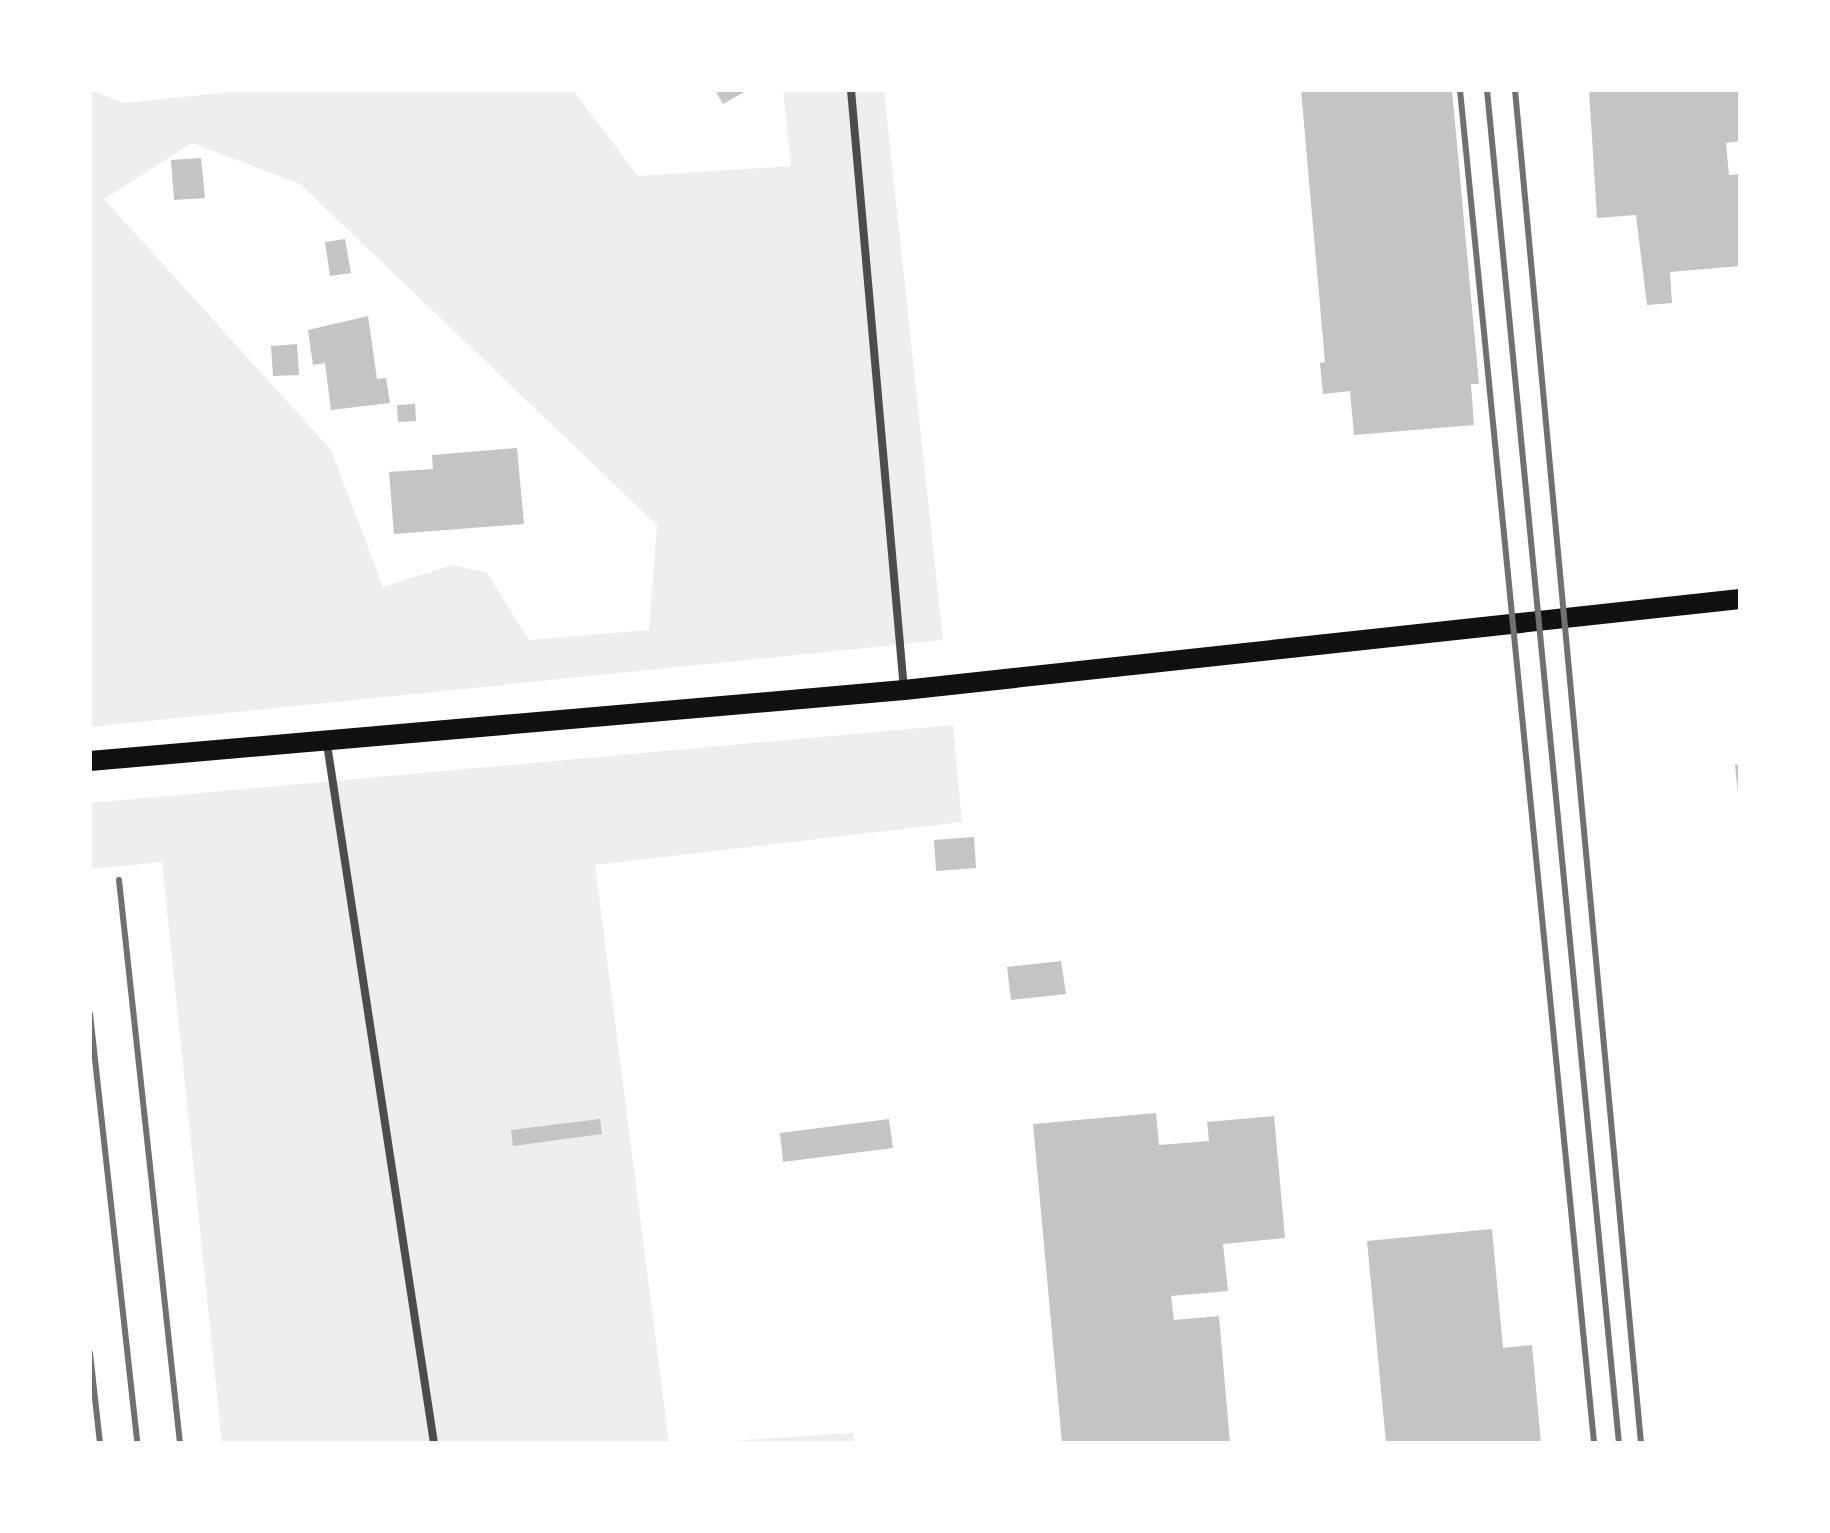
<!DOCTYPE html>
<style>
body{margin:0}
#map{position:relative;width:1830px;height:1533px;overflow:hidden;background:#fff;font-family:"Times New Roman",serif}
div>[style]{position:absolute}
[style*='--x']{left:calc(var(--x)*1px);top:calc(var(--y)*1px);width:calc(var(--w)*1px);rotate:calc(var(--a)*1deg)}
.green>*{inset:0;background:#eee}
.building>*{inset:0;background:#c4c4c4}
.minor>*{height:8px;margin:-4px;padding:0 4px;transform-origin:4px;border-radius:4px;background:#4c4c4c}
.primary>*{height:20px;margin:-10px;padding:0 10px;transform-origin:10px;border-radius:10px;background:#111}
.rail>*{height:6px;margin:-3px;padding:0 3px;transform-origin:3px;border-radius:3px;background:#707070}
span{translate:-50% -50%;white-space:nowrap;text-align:center;line-height:1.15;-webkit-text-stroke:6px #fff;paint-order:stroke}
.frame{position:absolute;inset:0;border:92px solid #fff;pointer-events:none}
</style>
<div id="map">
<div class="green">
<i style="clip-path:polygon(evenodd,90px 90px,124px 103px,250px 90px,573px 90px,638px 176px,791px 166px,783px 90px,884px 90px,943px 640px,90px 727px,90px 90px,192px 143px,300px 184px,657px 525px,649px 630px,529px 640px,487px 573px,452px 565px,383px 587px,331px 450px,104px 199px,192px 143px)"></i>
<i style="clip-path:polygon(953px 725px,962px 822px,595px 865px,669px 1443px,222px 1443px,162px 862px,90px 869px,90px 803px)"></i>
<i style="clip-path:polygon(853px 1433px,854px 1443px,701px 1443px)"></i>
</div>
<div class="building">
<i style="clip-path:polygon(715px 90px,748px 90px,723px 104px)"></i>
<i style="clip-path:polygon(1301px 90px,1452px 90px,1479px 384px,1471px 384px,1474px 425px,1354px 435px,1350px 391px,1323px 394px,1320px 363px,1325px 362px)"></i>
<i style="clip-path:polygon(1589px 90px,1740px 90px,1740px 141px,1726px 143px,1729px 175px,1740px 174px,1740px 266px,1670px 272px,1672px 303px,1647px 305px,1636px 215px,1597px 218px)"></i>
<i style="clip-path:polygon(201px 158px,205px 198px,174px 200px,171px 160px)"></i>
<i style="clip-path:polygon(345px 239px,351px 273px,330px 276px,325px 242px)"></i>
<i style="clip-path:polygon(368px 316px,377px 379px,386px 378px,390px 403px,331px 410px,325px 363px,313px 365px,308px 330px)"></i>
<i style="clip-path:polygon(297px 344px,299px 375px,273px 376px,271px 346px)"></i>
<i style="clip-path:polygon(415px 404px,416px 421px,398px 422px,397px 405px)"></i>
<i style="clip-path:polygon(517px 448px,524px 524px,394px 534px,389px 472px,433px 469px,432px 455px)"></i>
<i style="clip-path:polygon(1735px 765px,1740px 765px,1740px 793px,1738px 794px)"></i>
<i style="clip-path:polygon(974px 837px,976px 868px,936px 871px,934px 840px)"></i>
<i style="clip-path:polygon(1061px 961px,1066px 994px,1011px 1000px,1007px 967px)"></i>
<i style="clip-path:polygon(1156px 1113px,1159px 1145px,1209px 1141px,1207px 1122px,1274px 1116px,1285px 1238px,1223px 1244px,1228px 1291px,1171px 1296px,1174px 1320px,1219px 1316px,1230px 1443px,1062px 1443px,1033px 1124px)"></i>
<i style="clip-path:polygon(600px 1119px,602px 1134px,513px 1146px,511px 1130px)"></i>
<i style="clip-path:polygon(889px 1119px,893px 1148px,783px 1162px,780px 1133px)"></i>
<i style="clip-path:polygon(1492px 1229px,1503px 1348px,1532px 1345px,1541px 1443px,1386px 1443px,1367px 1241px)"></i>
</div>
<div class="minor">
<i style="--x:851;--y:90;--w:602;--a:84.95"></i>
<i style="--x:327;--y:744;--w:707;--a:81.3"></i>
</div>
<div class="primary">
<i style="--x:90;--y:761;--w:817;--a:-4.98"></i>
<i style="--x:904;--y:690;--w:841;--a:-6.21"></i>
</div>
<div class="rail">
<i style="--x:1460;--y:90;--w:1360;--a:84.34"></i>
<i style="--x:1487;--y:90;--w:1359;--a:84.43"></i>
<i style="--x:1515;--y:90;--w:1359;--a:84.68"></i>
<i style="--x:119;--y:880;--w:566;--a:83.82"></i>
<i style="--x:90;--y:1014;--w:432;--a:83.7"></i>
<i style="--x:90;--y:1353;--w:91;--a:83.7"></i>
</div>
<div class="frame"></div>
</div>
